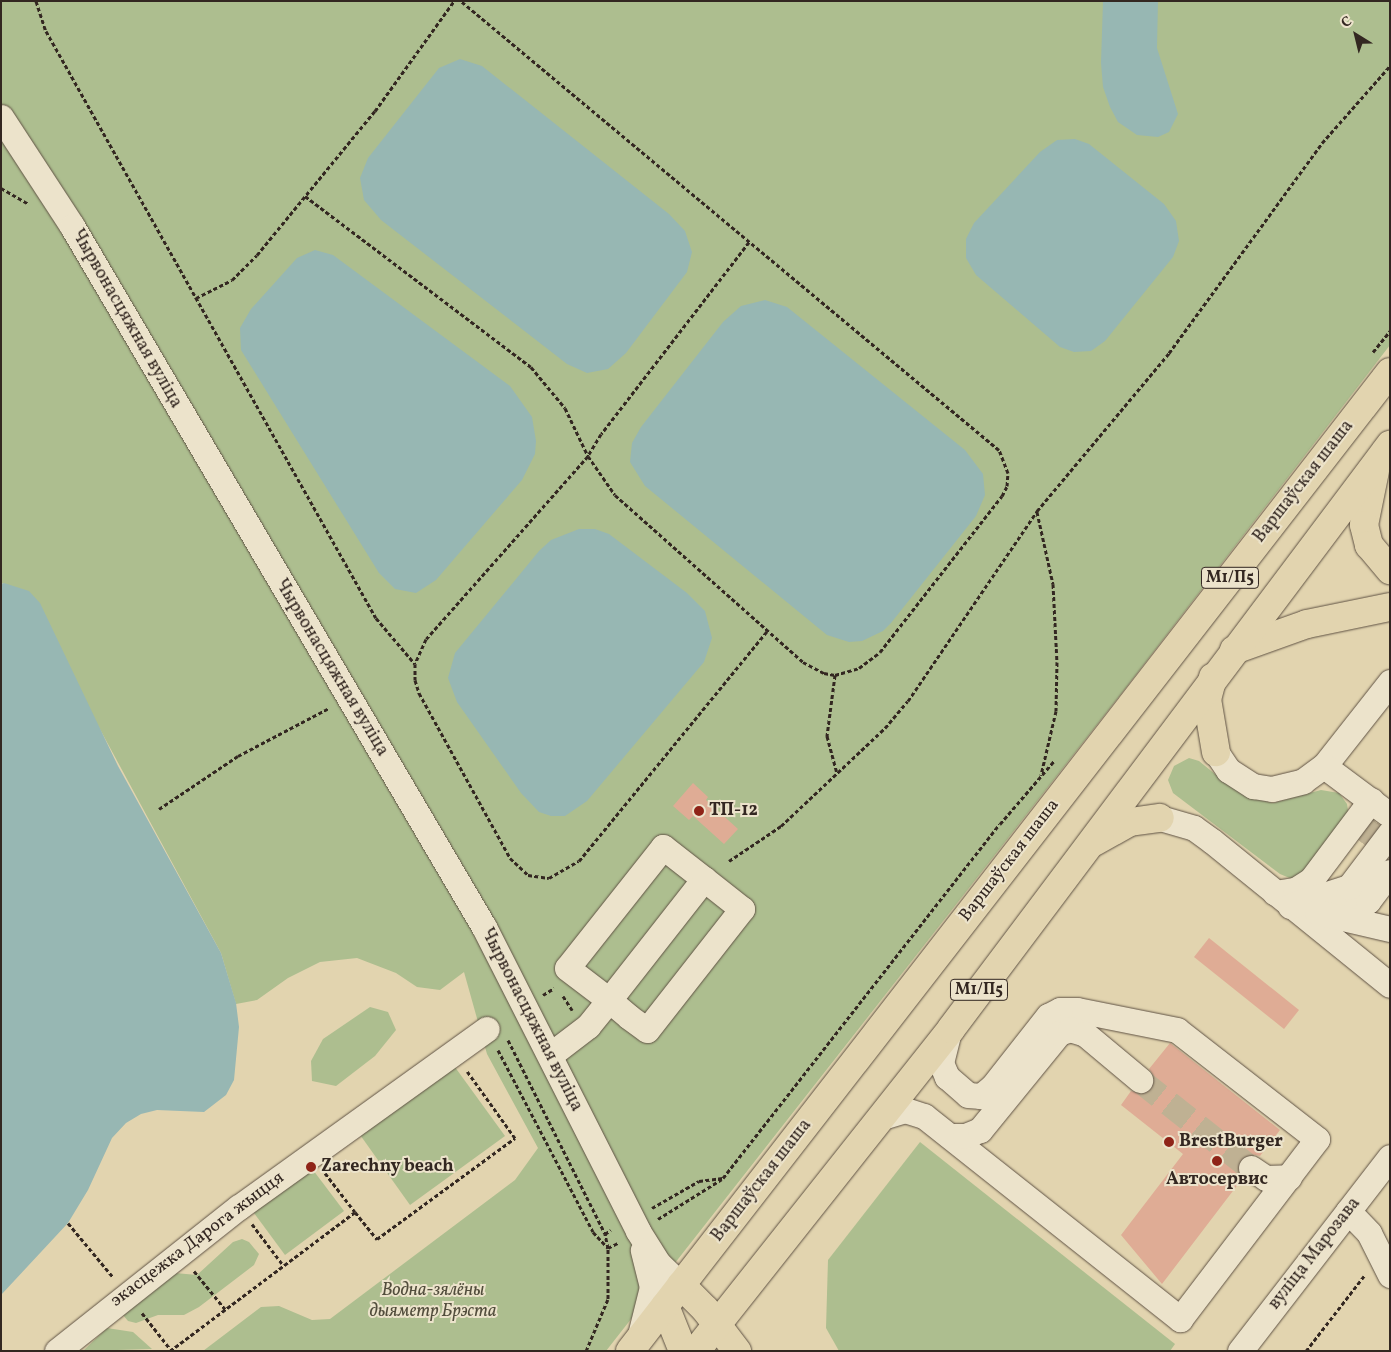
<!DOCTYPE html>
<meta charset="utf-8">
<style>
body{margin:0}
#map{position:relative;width:1391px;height:1352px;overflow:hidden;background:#e2d4af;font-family:Vollkorn,serif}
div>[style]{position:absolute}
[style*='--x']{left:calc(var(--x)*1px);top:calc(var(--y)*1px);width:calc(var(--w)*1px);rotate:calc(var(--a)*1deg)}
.green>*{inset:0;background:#adbe8f}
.water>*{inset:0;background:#97b7b3}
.building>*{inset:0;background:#dfac95}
.minor-tunnel>*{height:25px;margin-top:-12.5px;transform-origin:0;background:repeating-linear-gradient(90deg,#bfb193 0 25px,transparent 0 37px)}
.path>*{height:3px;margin-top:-1.5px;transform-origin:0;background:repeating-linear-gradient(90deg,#332721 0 4px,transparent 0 6.5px)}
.roads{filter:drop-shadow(0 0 1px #5f5244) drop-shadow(0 0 1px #5f5244)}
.minor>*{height:25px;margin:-12.5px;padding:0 12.5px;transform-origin:12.5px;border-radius:12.5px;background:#ece3cb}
.major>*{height:28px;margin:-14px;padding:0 14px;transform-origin:14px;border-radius:14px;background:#e2d4af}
.highway>*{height:28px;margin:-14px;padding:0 14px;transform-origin:14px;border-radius:14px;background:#e2d4af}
.dots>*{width:14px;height:14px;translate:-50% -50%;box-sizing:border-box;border:2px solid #ece3cb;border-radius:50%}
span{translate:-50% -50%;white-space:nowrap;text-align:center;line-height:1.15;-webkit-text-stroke:4px #ece3cb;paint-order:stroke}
.shield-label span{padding:1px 4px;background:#ece3cb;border:1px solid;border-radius:4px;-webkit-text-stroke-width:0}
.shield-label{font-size:16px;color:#332721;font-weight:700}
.street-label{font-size:18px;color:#332721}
.poi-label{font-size:18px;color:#332721;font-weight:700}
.left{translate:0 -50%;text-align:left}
.park-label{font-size:18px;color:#524d3c;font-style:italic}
.frame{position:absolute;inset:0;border:2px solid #332721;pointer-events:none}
.north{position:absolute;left:1331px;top:10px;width:50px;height:50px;-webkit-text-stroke:4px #ece3cb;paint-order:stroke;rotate:324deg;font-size:14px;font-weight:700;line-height:20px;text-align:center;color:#332721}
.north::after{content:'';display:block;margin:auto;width:18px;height:22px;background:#332721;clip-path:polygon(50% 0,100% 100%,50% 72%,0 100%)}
</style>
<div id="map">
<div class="green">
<i style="clip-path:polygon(1px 1px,1390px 1px,1390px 345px,1125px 689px,606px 1351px,203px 1351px,261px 1307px,279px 1306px,312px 1320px,330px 1319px,515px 1180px,538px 1148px,487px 1054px,464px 972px,440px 990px,417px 987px,396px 973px,357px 958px,320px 962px,288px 978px,257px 1000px,236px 1004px,221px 953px,95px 720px,4px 583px,1px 584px)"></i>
<i style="clip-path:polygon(1189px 758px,1199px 761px,1226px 783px,1254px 798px,1273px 803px,1321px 790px,1339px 793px,1347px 804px,1349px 817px,1306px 872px,1292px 879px,1280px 874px,1173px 793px,1168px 780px,1174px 766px)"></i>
<i style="clip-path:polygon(370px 1007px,388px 1012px,396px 1030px,375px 1056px,336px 1086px,312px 1081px,311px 1061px,323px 1039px)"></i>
<i style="clip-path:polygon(452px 1063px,505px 1136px,410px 1205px,358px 1132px)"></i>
<i style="clip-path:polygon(920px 1142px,1175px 1344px,1170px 1351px,839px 1351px,826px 1328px,828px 1260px)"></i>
<i style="clip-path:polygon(310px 1166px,344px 1211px,285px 1255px,251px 1209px)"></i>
<i style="clip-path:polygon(242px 1239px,249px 1242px,259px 1254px,254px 1265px,199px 1307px,184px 1315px,158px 1315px,136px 1323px,128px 1321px,123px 1315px,125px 1309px,175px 1273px,197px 1275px,233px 1242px)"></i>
<i style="clip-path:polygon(107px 1328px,133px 1332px,152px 1349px,83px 1351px)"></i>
</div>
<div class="water">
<i style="clip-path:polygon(1103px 1px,1158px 1px,1157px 48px,1178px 114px,1169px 132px,1158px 137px,1137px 135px,1118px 122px,1110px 107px,1103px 87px,1101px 63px)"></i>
<i style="clip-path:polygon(460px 59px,482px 66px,669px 214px,685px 231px,692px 252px,687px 272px,626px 353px,608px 369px,587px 373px,567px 364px,381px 220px,364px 200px,360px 178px,368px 158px,439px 68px)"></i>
<i style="clip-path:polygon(1075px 139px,1089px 144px,1164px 204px,1176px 221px,1179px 241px,1173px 257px,1105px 341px,1091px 351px,1074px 352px,1060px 347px,976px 275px,966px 258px,966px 239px,974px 223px,1040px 152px,1057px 140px)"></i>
<i style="clip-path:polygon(315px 250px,333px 255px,510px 386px,532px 417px,536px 441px,535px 454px,522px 480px,436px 580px,416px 593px,395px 589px,379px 573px,241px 350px,240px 328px,251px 309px,297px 258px)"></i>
<i style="clip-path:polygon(765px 300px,787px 307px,965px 450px,983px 474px,985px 495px,976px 516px,891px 623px,883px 631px,862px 641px,849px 642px,827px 635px,645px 486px,630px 462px,632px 443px,641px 427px,723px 322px,741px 306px)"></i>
<i style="clip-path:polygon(579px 529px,595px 529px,609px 534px,687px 593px,705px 611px,712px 638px,704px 662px,587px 801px,565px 816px,551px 816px,539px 812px,521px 793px,457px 702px,448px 678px,455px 653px,539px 551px,551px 540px)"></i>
<i style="clip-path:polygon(4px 583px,29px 591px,40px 603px,118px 766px,221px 953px,236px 1003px,239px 1027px,234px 1080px,226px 1095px,204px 1112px,157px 1110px,141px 1114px,126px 1123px,112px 1138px,88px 1190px,68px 1223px,1px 1295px,1px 584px)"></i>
</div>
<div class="building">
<i style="clip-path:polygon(693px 783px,708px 797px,706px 800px,738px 829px,724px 844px,693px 816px,689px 820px,673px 806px)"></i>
<i style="clip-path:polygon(1373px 821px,1378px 825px,1364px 844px,1359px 840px)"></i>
<i style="clip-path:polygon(1209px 938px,1299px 1010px,1284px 1029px,1194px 957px)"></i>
<i style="clip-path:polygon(1170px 1043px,1280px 1130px,1260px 1156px,1251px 1154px,1239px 1160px,1237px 1168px,1242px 1179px,1162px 1284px,1121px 1235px,1183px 1154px,1121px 1105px,1131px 1091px,1144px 1094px,1151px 1089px,1154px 1076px,1149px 1069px)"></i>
</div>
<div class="minor-tunnel">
<i style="--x:1364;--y:844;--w:39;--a:-53"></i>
<i style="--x:1387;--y:813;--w:4;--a:34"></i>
<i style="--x:1140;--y:1080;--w:142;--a:38.4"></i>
</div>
<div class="path">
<i style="--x:36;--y:1;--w:32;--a:72"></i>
<i style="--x:46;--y:31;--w:673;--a:60.66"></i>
<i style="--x:376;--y:618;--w:60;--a:49.7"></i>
<i style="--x:1;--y:188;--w:32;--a:30"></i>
<i style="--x:305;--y:196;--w:283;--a:37.1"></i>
<i style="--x:531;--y:367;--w:53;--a:50.3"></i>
<i style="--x:565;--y:408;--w:53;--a:64.4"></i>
<i style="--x:588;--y:456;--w:47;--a:55.3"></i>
<i style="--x:615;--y:495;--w:251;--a:41.6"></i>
<i style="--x:803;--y:662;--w:24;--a:28"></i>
<i style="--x:824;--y:673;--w:11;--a:10"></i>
<i style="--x:835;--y:675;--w:25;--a:-16"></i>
<i style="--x:859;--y:668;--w:26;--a:-37"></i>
<i style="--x:880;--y:652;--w:198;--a:-52"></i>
<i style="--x:1002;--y:496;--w:11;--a:-63"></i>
<i style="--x:1007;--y:486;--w:13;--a:-86"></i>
<i style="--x:1008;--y:473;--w:25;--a:-111"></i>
<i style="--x:999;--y:450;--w:701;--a:-140.15"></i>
<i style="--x:749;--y:242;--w:242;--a:127.6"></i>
<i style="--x:601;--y:434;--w:26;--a:121"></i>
<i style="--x:588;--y:456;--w:244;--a:131.5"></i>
<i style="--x:426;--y:639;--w:27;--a:114"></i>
<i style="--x:415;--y:664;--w:16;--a:90"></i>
<i style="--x:415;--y:680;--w:14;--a:73"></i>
<i style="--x:419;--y:693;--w:188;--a:61.1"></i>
<i style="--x:510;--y:858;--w:25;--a:43"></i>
<i style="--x:528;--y:875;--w:21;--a:8"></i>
<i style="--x:549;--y:878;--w:34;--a:-30"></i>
<i style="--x:579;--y:861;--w:297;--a:-50.7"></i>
<i style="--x:196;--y:298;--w:40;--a:-26.6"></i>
<i style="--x:232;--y:280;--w:35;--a:-45"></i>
<i style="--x:257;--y:255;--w:186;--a:-50.7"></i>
<i style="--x:375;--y:111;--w:135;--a:-54.3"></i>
<i style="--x:1373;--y:352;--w:27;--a:-51"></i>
<i style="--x:1037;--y:512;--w:74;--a:77.5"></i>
<i style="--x:1053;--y:584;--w:78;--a:87.1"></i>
<i style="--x:1057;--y:662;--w:49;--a:91.2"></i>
<i style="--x:1056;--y:711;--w:66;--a:103.2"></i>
<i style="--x:835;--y:675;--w:62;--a:97.5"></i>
<i style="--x:827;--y:736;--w:38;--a:75"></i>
<i style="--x:159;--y:809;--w:95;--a:-33.9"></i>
<i style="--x:238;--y:756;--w:103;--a:-27.8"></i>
<i style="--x:729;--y:861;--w:63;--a:-33.9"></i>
<i style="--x:781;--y:826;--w:143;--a:-43.3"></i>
<i style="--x:885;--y:728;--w:35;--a:-50"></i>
<i style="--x:908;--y:701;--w:230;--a:-55.8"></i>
<i style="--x:1037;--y:511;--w:206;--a:-50.1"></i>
<i style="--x:1169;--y:353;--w:260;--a:-53.9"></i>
<i style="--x:1322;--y:143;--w:103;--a:-48.6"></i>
<i style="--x:543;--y:995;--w:13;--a:-32"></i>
<i style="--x:563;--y:996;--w:17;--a:57"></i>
<i style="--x:508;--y:1040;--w:217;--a:63.4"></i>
<i style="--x:498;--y:1050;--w:205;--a:62.4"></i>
<i style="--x:593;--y:1232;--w:22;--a:47"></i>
<i style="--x:608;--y:1248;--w:11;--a:-27"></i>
<i style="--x:325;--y:1173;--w:49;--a:52.4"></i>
<i style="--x:652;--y:1208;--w:54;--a:-29.9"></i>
<i style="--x:699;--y:1181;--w:24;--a:-7"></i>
<i style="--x:723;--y:1178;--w:449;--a:-52"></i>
<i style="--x:1000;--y:824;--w:83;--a:-49.4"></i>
<i style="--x:658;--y:1219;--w:75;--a:-32"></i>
<i style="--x:68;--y:1223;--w:70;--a:50.2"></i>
<i style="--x:252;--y:1224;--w:51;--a:52.9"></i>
<i style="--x:194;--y:1271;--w:49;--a:50.8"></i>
<i style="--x:142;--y:1313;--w:47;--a:51.9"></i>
<i style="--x:170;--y:1351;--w:231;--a:-36.9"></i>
<i style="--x:355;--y:1212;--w:35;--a:51"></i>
<i style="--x:377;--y:1239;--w:171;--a:-36.2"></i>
<i style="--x:515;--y:1138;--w:82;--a:-125.6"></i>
<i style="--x:586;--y:1351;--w:56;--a:-67.1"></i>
<i style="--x:608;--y:1299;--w:51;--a:-90"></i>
<i style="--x:608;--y:1248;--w:14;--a:-102"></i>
<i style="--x:605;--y:1234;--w:7;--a:-34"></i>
<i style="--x:1306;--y:1351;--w:95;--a:-52.3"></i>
</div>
<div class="roads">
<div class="minor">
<i style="--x:1;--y:117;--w:130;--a:56.9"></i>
<i style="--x:72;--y:226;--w:813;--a:59.56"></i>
<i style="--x:484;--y:927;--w:341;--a:63.1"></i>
<i style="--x:638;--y:1231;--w:38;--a:58"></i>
<i style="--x:658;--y:1263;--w:32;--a:44"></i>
<i style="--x:1216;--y:752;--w:22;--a:56"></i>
<i style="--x:1228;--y:770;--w:30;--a:33"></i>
<i style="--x:1253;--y:786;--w:19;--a:9"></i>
<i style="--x:1272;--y:789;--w:32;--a:-14"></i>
<i style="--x:1303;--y:781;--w:26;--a:-36"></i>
<i style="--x:1324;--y:766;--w:107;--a:-51.8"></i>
<i style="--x:1324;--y:766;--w:79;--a:36.7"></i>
<i style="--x:1160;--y:818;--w:35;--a:16"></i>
<i style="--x:1194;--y:828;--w:22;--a:36"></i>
<i style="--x:1212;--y:841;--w:229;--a:39"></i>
<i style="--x:1275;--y:893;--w:20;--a:-9"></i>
<i style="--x:1295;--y:890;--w:19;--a:-32"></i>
<i style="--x:1311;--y:880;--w:100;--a:-53.1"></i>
<i style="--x:1325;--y:904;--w:43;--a:-4"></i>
<i style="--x:1368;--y:901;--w:36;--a:-53"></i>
<i style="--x:1290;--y:906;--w:62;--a:-17.9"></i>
<i style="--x:1349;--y:887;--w:68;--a:-52.8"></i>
<i style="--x:1317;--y:912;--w:75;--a:13.1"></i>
<i style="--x:550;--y:1055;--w:48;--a:-37.3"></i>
<i style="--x:588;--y:1026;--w:33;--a:-51"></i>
<i style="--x:609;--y:1000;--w:154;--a:-51.9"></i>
<i style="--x:704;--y:879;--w:52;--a:-142"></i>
<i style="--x:663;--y:847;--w:154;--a:128.4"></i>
<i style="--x:567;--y:968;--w:53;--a:37.3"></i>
<i style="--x:609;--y:1000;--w:26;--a:40"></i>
<i style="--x:629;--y:1017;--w:22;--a:36"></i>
<i style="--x:647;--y:1030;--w:154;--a:-51.9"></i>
<i style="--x:742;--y:909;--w:48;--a:-141.7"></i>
<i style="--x:882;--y:1117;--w:24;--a:-17"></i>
<i style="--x:905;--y:1110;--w:20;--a:18"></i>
<i style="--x:924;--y:1116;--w:327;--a:38.4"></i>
<i style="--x:1180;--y:1319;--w:226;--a:-52.7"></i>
<i style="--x:1317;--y:1139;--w:177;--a:-142.1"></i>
<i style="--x:1177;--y:1030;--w:102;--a:-168.7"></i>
<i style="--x:1077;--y:1010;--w:17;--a:180"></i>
<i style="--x:1060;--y:1010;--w:13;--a:153"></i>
<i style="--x:1048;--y:1016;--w:89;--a:128.2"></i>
<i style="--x:993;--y:1086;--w:16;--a:140"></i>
<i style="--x:981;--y:1096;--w:13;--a:-176"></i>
<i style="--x:968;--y:1095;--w:28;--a:-139"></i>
<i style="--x:947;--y:1077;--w:15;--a:-113"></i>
<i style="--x:941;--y:1063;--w:32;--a:-76"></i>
<i style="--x:950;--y:1136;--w:15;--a:0"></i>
<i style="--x:965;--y:1136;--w:16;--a:-22"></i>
<i style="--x:980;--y:1130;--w:125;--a:-50.8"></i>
<i style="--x:1059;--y:1033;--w:12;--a:-20"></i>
<i style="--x:1070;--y:1029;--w:16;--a:18"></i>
<i style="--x:1085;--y:1034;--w:72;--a:39.9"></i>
<i style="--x:1251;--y:1168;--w:18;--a:34"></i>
<i style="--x:1266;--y:1178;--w:23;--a:-2"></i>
<i style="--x:1348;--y:1211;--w:30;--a:46"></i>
<i style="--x:1369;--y:1233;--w:47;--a:63.4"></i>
<i style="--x:640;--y:1335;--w:49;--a:-76"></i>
<i style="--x:652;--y:1287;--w:38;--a:-104"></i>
<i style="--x:57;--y:1351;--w:232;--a:-38.4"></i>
<i style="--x:239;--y:1207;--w:305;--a:-35.7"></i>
<i style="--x:1240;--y:1351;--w:245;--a:-52.3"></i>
</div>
<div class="major">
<i style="--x:681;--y:1285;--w:34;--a:45"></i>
<i style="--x:705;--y:1309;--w:53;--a:52.7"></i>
<i style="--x:665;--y:1306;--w:48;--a:68.2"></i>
</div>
<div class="highway">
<i style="--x:1375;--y:471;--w:55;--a:101.5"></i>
<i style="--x:1364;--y:525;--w:21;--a:76"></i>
<i style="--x:1369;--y:545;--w:33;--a:50"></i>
<i style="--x:1234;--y:650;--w:77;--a:-19.6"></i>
<i style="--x:1307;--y:624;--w:85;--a:-11.6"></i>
<i style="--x:1213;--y:677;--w:23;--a:105"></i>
<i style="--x:1207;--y:699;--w:54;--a:80.4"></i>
<i style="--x:1094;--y:842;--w:41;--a:-29.1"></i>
<i style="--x:1130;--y:822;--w:30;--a:-8"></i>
<i style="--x:630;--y:1351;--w:1239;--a:-52.18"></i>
<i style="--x:696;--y:1351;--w:411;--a:-51.6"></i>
<i style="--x:951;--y:1029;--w:731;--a:-53.07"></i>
</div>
</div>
<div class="dots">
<i style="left:699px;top:811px;background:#8f2418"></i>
<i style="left:1169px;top:1142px;background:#8f2418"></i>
<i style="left:1217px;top:1161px;background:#8f2418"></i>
<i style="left:311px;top:1167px;background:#8f2418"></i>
</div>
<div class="shield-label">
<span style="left:1230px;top:578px">М1/П5</span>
<span style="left:979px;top:990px">М1/П5</span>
</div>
<div class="street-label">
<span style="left:126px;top:319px;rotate:60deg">Чырвонасцяжная вуліца</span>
<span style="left:1304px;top:482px;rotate:-52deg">Варшаўская шаша</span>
<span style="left:331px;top:668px;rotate:59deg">Чырвонасцяжная вуліца</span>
<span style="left:1010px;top:861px;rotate:-52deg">Варшаўская шаша</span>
<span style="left:531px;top:1020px;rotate:63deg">Чырвонасцяжная вуліца</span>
<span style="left:762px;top:1181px;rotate:-52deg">Варшаўская шаша</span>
<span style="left:198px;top:1240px;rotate:-37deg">экасцежка Дарога жыцця</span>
<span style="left:1315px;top:1254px;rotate:-52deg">вуліца Марозава</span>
</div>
<div class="poi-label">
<span class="left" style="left:709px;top:811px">ТП-12</span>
<span class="left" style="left:1179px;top:1142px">BrestBurger</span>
<span class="left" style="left:321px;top:1167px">Zarechny beach</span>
<span style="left:1217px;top:1180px">Автосервис</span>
</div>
<div class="park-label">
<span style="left:433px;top:1302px">Водна-зялёны<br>дыяметр Брэста</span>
</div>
<div class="frame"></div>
<div class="north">С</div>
</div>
